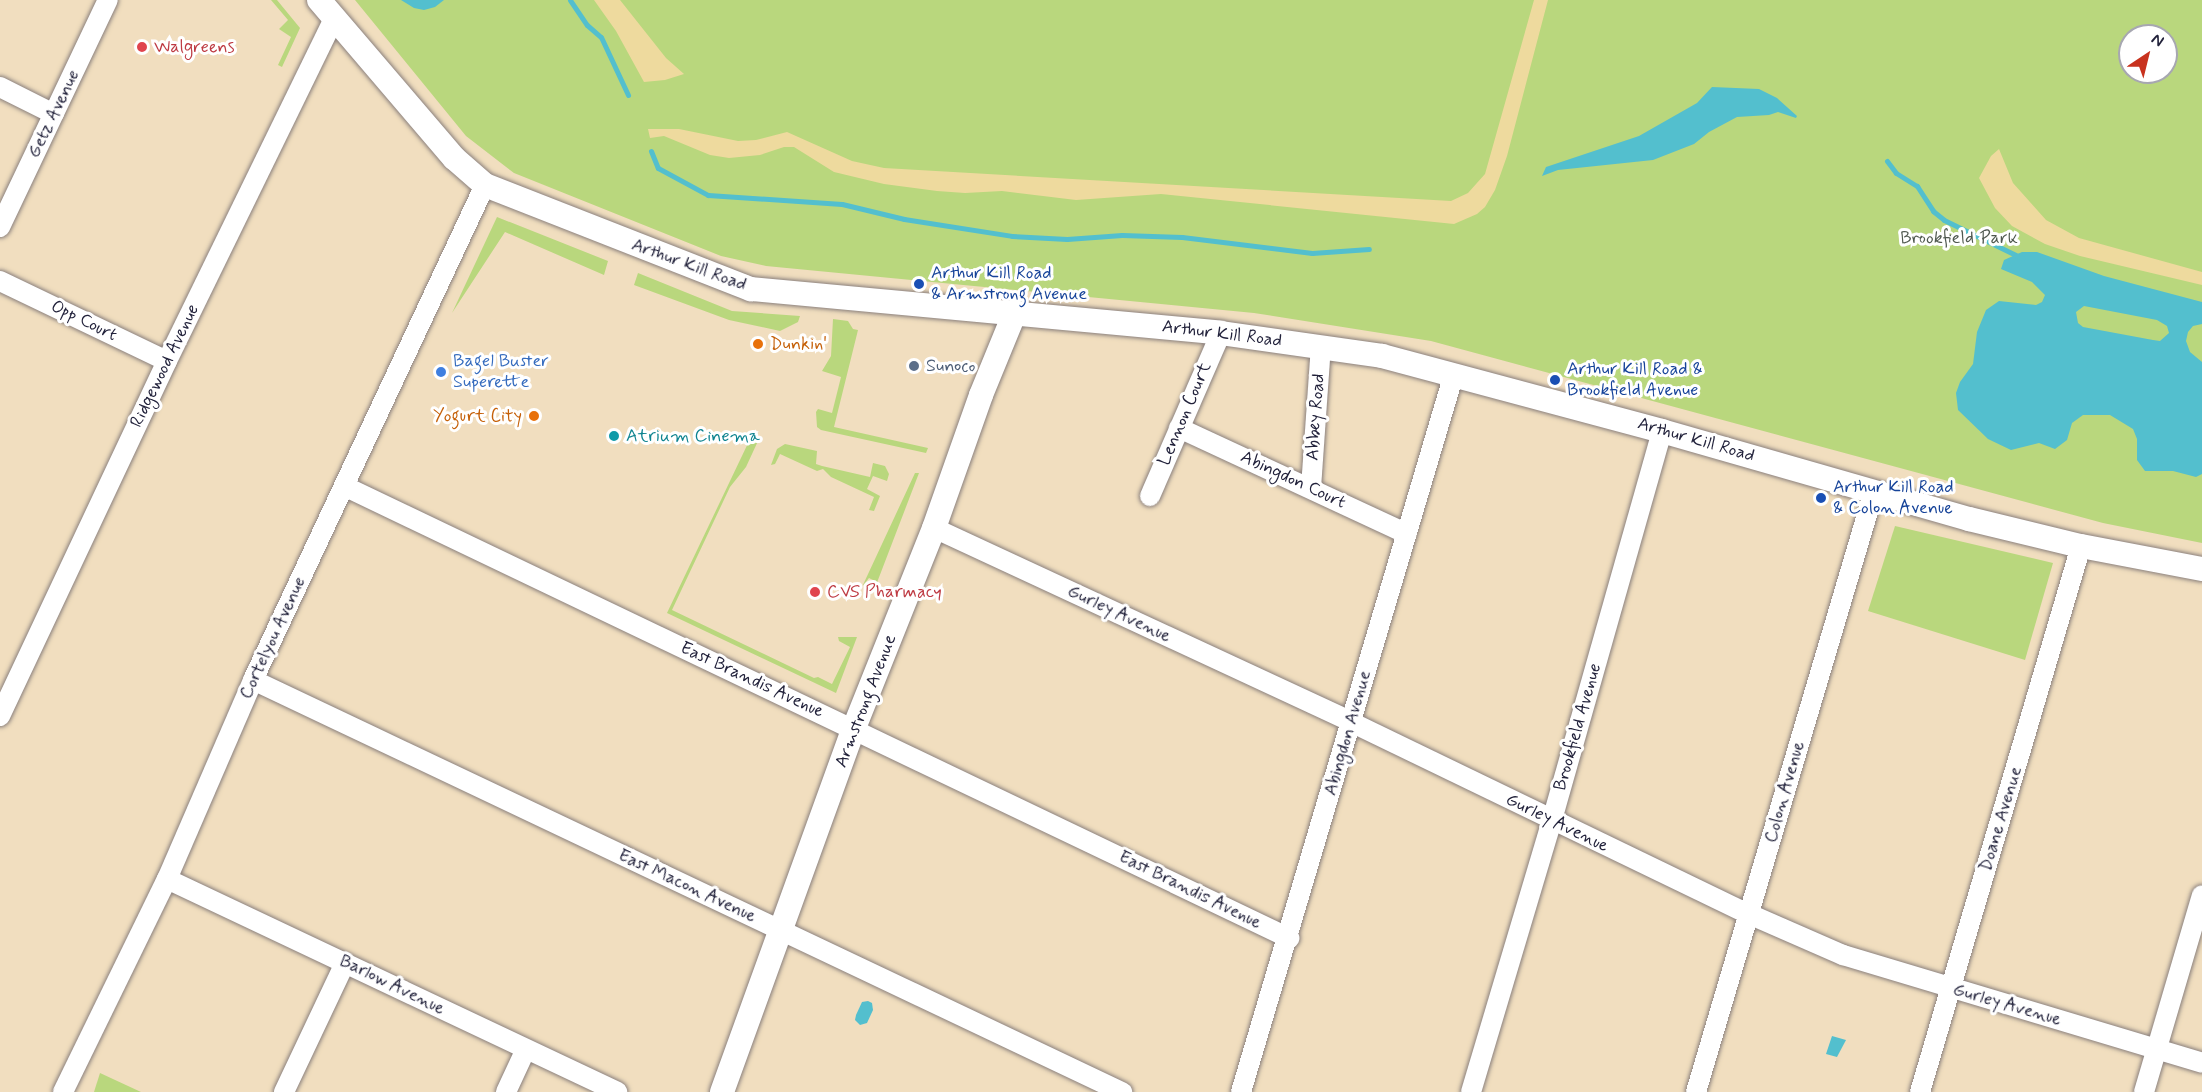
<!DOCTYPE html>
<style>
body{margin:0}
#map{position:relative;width:2202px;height:1092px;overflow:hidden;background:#f1debf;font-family:Mynerve,sans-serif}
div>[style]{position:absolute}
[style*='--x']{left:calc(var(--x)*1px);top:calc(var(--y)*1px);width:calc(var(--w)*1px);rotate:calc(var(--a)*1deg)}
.green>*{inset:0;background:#b9d77d}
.sand>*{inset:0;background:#eeda9e}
.water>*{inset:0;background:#53bfce}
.stream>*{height:5px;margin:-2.5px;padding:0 2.5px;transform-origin:2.5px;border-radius:2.5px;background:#53bfce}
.roads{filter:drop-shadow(0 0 2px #8a807d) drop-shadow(0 0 2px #8a807d)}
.minor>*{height:20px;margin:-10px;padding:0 10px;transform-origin:10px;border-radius:10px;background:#fff}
.tertiary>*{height:24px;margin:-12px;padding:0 12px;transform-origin:12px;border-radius:12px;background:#fff}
.dots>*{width:16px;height:16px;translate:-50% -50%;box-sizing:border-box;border:3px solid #fff;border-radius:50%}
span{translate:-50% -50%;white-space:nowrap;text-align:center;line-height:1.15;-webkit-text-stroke:6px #fff;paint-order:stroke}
.health-label{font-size:18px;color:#be3a42}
.left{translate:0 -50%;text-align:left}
.street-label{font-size:18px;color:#22223b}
.park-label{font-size:18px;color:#4f584f}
.transit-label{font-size:18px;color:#164399}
.food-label{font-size:18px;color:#c56008}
.right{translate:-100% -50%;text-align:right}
.shop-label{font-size:18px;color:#366cbe}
.service-label{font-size:18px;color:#4e5e75}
.culture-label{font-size:18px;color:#0d838f}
.north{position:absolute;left:2118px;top:24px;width:60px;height:60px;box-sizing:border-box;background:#fff;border:2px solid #a7a7b1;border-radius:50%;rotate:35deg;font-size:16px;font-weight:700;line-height:24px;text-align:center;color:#22223b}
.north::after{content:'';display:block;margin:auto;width:21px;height:27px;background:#c8321e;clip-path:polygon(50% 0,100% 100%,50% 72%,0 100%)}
</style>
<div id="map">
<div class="green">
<i style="clip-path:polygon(271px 0,277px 0,300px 28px,282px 67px,278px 65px,291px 37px,279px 29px,288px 20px)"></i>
<i style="clip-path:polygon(evenodd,355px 0,2202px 0,2202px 543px,2103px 523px,1431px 341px,1254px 313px,766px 266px,721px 256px,514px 173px,466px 136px,355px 0,2130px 36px,2166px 36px,2166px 72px,2130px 72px,2130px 36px)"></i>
<i style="clip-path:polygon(497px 217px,608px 261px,604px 275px,505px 232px,452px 313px)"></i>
<i style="clip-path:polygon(638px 273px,732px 311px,800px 316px,798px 322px,780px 331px,729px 320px,634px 285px)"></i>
<i style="clip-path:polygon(833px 319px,848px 321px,853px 329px,858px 330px,834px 427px,928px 448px,926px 453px,821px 430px,817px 427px,816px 412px,818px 409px,832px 413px,841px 377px,822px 371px,831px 356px)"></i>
<i style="clip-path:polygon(751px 437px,756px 437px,758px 441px,746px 467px,730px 487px,672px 610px,814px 678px,818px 677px,832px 684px,850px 647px,839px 641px,838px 637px,857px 637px,836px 693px,667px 613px)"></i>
<i style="clip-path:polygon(785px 444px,817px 451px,816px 464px,822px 466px,870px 477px,873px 463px,885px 466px,889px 474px,887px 481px,873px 476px,867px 489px,880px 496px,874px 511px,869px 510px,874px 497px,831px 477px,823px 469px,817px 471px,780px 454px,775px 464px,771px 465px,777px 449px)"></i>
<i style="clip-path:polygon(915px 473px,919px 473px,873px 593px,870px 591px,875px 581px,869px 578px,862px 587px)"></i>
<i style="clip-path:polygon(1895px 526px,2053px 563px,2025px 660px,1868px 611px)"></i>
<i style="clip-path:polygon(100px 1073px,141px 1092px,94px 1092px)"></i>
</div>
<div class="sand">
<i style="clip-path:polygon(594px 0,620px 0,666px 58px,684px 74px,665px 80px,644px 82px,616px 31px)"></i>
<i style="clip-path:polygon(1534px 0,1548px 0,1507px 156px,1495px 190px,1485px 207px,1477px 214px,1454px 224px,1161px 194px,1076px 200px,1002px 191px,965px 193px,937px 191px,884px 184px,834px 172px,794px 147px,784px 147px,760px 155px,729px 158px,710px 155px,664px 136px,650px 138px,648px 129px,679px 129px,738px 141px,756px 140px,787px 132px,852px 161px,884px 168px,1451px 201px,1468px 193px,1485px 174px)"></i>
<i style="clip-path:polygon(1999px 149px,2013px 183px,2046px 220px,2079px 238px,2202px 272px,2202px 285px,2080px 256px,2045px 244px,2012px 226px,1995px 208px,1979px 178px,1991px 156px)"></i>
</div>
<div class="water">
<i style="clip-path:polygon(401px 0,444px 0,435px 7px,424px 10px,414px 8px)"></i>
<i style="clip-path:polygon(1712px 87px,1759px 89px,1777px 98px,1797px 116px,1796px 118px,1778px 112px,1769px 115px,1737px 117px,1709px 132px,1694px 144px,1653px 160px,1558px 170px,1542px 176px,1546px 167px,1639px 136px,1697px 103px)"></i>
<i style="clip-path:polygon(evenodd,2022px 252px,2037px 252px,2104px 276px,2202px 302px,2202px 324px,2193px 326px,2188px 332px,2186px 341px,2190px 352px,2202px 362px,2202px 474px,2196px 477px,2173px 471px,2145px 471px,2137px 460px,2137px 439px,2133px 429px,2110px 415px,2083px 415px,2072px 423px,2067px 440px,2055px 449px,2039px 443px,2011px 450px,1988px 439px,1958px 410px,1956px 393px,1960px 382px,1973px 364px,1977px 332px,1986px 310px,1999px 301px,2036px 305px,2042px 302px,2045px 295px,2032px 282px,2001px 269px,2004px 260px,2022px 252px,2084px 306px,2157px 320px,2167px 326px,2169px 333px,2160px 341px,2153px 340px,2083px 327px,2078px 323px,2076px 312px,2084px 306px)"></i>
<i style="clip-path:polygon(868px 1001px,872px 1003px,873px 1010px,867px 1023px,860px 1025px,855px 1020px,856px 1015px,862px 1002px)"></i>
<i style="clip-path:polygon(1832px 1036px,1846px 1040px,1837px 1057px,1826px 1054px)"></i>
</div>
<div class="stream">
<i style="--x:570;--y:0;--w:30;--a:56"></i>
<i style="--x:587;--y:25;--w:18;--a:41"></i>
<i style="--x:601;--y:37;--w:64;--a:65"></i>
<i style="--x:651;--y:151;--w:18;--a:68"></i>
<i style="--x:658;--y:168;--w:57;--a:28.4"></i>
<i style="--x:708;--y:195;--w:134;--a:3.8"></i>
<i style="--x:842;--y:204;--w:64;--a:13.6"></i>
<i style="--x:904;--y:219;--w:109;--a:8.9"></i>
<i style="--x:1012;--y:236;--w:55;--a:3.1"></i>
<i style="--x:1067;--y:239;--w:55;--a:-4.2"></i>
<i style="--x:1122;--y:235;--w:60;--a:1.9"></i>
<i style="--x:1182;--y:237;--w:131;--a:7"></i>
<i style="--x:1312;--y:253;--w:57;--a:-4"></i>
<i style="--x:1887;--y:161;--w:15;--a:53"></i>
<i style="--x:1896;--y:173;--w:25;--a:32"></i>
<i style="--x:1917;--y:186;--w:30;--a:57"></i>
<i style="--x:1933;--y:211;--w:14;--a:39"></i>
<i style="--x:1944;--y:220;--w:87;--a:26"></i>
</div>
<div class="roads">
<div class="minor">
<i style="--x:0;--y:87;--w:60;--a:26.6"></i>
<i style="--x:0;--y:227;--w:251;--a:-64.6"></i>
<i style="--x:0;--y:281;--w:185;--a:25.6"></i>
<i style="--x:1179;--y:428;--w:251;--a:24.9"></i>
<i style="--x:344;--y:486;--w:1048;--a:25.56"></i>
<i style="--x:1311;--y:488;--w:142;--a:-86"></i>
<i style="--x:1150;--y:496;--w:178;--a:-66.5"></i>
<i style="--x:934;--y:528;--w:460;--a:24.9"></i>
<i style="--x:1351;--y:722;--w:442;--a:25.8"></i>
<i style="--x:1749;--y:914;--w:103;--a:23.6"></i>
<i style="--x:1843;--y:955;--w:375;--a:16.7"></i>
<i style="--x:253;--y:680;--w:962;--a:25.37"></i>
<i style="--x:0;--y:716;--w:392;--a:-64.8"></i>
<i style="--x:167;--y:361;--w:381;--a:-64"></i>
<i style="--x:167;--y:879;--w:498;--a:25.3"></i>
<i style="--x:63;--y:1092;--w:237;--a:-64"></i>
<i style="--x:167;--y:879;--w:217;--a:-66.6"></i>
<i style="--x:253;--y:680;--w:547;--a:-64.89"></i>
<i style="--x:284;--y:1092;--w:143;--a:-64.7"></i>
<i style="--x:506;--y:1092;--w:47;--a:-65.1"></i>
<i style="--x:1241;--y:1092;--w:749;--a:-73.48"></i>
<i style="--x:1471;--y:1092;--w:284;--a:-73.4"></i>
<i style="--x:1552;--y:820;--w:404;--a:-74.2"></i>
<i style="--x:1696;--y:1092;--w:627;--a:-73.5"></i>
<i style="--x:1920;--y:1092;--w:569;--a:-73.57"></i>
<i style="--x:2144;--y:1092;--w:205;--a:-73.6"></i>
</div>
<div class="tertiary">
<i style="--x:319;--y:0;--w:208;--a:49.5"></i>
<i style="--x:454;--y:158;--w:41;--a:41.1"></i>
<i style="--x:485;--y:185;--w:286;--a:21.4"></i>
<i style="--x:751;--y:289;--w:472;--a:5.3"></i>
<i style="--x:1221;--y:333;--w:163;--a:8.1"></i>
<i style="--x:1382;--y:356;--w:290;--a:15"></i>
<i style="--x:1662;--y:431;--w:319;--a:16"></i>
<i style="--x:1969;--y:519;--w:115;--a:13.6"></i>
<i style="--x:2081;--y:546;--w:123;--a:10.8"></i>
<i style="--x:722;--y:1092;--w:387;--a:-70.1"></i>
<i style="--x:854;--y:728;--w:215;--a:-68.2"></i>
<i style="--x:934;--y:528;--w:141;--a:-70.5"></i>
<i style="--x:981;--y:395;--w:90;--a:-67.7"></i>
</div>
</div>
<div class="dots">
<i style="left:142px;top:47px;background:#e0444e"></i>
<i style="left:919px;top:284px;background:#1a4fb4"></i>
<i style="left:758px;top:344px;background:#e8710a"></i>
<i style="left:914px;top:366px;background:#5c6f8a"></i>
<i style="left:441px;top:372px;background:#3f7fe0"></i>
<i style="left:1555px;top:380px;background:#1a4fb4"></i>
<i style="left:534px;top:416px;background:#e8710a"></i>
<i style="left:614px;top:436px;background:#0f9aa8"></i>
<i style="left:1821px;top:498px;background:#1a4fb4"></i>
<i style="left:815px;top:592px;background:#e0444e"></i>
</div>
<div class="health-label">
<span class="left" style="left:154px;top:47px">Walgreens</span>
<span class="left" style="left:827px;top:592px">CVS Pharmacy</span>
</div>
<div class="street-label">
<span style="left:54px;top:114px;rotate:-64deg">Getz Avenue</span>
<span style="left:689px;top:265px;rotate:20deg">Arthur Kill Road</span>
<span style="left:84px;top:321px;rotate:26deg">Opp Court</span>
<span style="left:1222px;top:334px;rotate:7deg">Arthur Kill Road</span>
<span style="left:165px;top:366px;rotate:-64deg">Ridgewood Avenue</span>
<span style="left:1185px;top:414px;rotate:-67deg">Lennon Court</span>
<span style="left:1316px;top:417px;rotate:-86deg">Abbey Road</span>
<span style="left:1696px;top:440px;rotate:16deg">Arthur Kill Road</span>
<span style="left:1293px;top:480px;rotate:25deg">Abingdon Court</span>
<span style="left:1119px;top:614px;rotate:25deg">Gurley Avenue</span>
<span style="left:273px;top:638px;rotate:-65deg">Cortelyou Avenue</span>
<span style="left:752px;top:680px;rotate:25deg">East Brandis Avenue</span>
<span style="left:866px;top:701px;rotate:-69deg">Armstrong Avenue</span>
<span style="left:1578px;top:727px;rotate:-74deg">Brookfield Avenue</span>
<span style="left:1348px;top:733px;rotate:-74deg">Abingdon Avenue</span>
<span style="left:1785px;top:792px;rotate:-74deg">Colon Avenue</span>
<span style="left:2001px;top:819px;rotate:-73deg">Doane Avenue</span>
<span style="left:1557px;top:823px;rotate:26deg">Gurley Avenue</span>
<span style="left:687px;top:886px;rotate:25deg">East Macon Avenue</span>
<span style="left:1190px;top:890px;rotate:26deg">East Brandis Avenue</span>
<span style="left:392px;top:985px;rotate:26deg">Barlow Avenue</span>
<span style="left:2007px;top:1005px;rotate:16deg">Gurley Avenue</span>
</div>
<div class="park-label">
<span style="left:1959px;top:238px">Brookfield Park</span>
</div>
<div class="transit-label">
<span class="left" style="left:931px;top:284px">Arthur Kill Road<br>&amp; Armstrong Avenue</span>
<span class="left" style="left:1567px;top:380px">Arthur Kill Road &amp;<br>Brookfield Avenue</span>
<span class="left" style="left:1833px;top:498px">Arthur Kill Road<br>&amp; Colon Avenue</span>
</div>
<div class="food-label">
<span class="left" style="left:770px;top:344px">Dunkin'</span>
<span class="right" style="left:522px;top:416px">Yogurt City</span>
</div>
<div class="shop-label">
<span class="left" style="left:453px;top:372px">Bagel Buster<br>Superette</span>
</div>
<div class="service-label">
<span class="left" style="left:926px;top:366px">Sunoco</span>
</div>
<div class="culture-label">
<span class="left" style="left:626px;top:436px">Atrium Cinema</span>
</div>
<div class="north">N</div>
</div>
